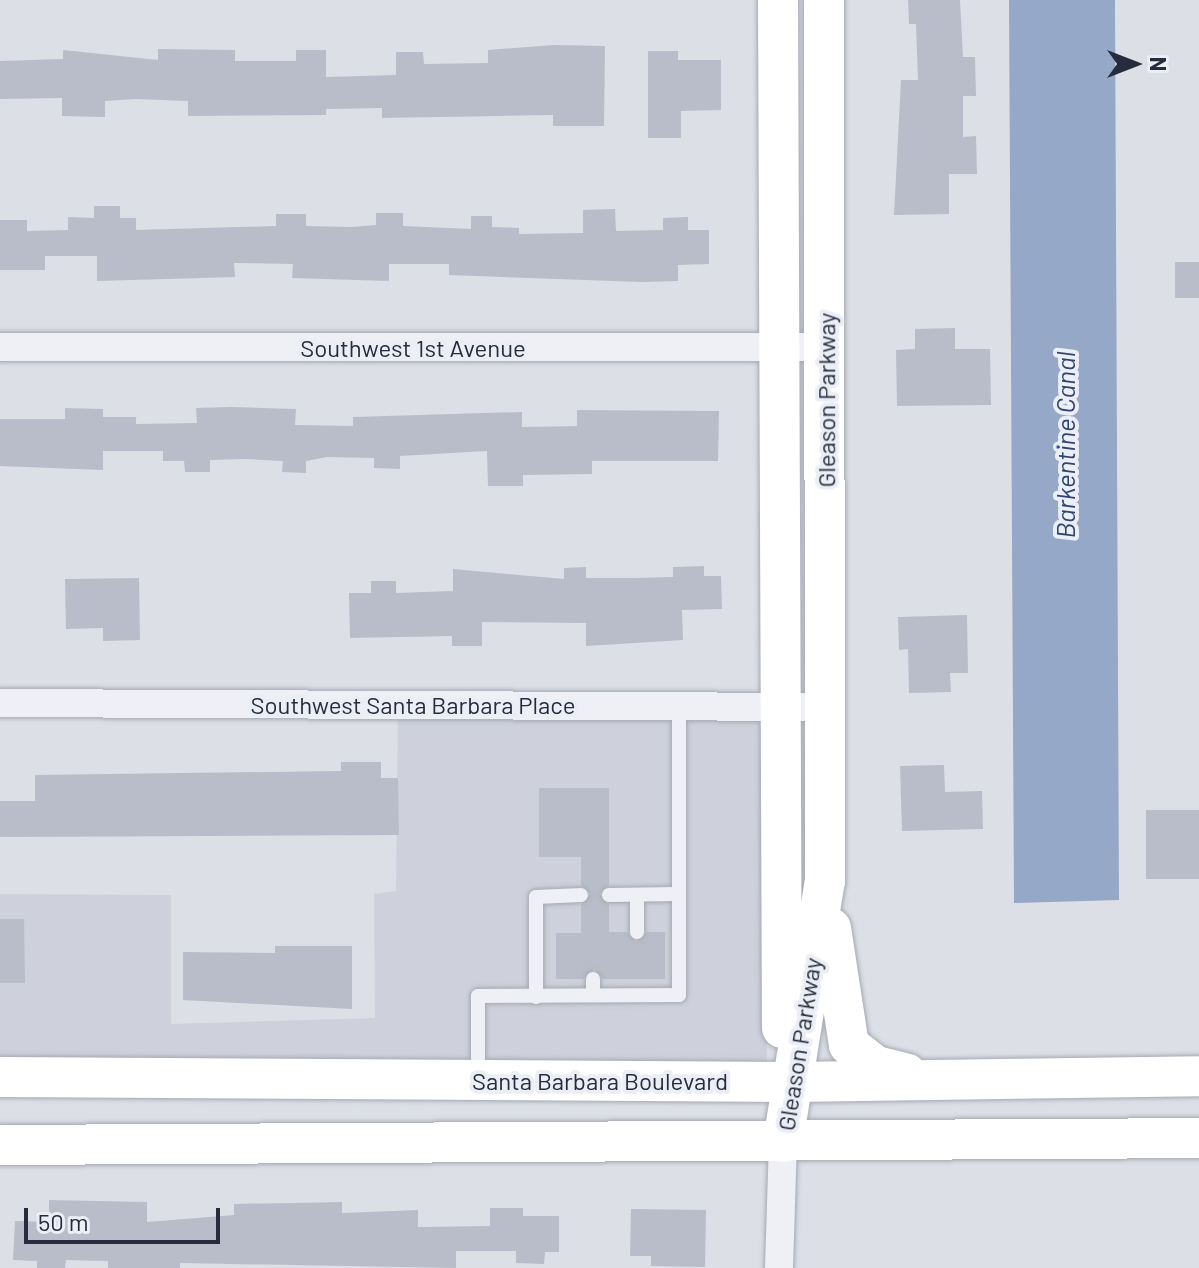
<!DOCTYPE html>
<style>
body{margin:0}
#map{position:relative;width:1199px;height:1268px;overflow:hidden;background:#dcdfe6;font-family:Barlow,sans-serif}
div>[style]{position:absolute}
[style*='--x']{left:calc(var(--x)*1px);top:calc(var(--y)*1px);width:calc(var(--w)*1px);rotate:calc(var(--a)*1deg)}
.built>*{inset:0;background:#ced1db}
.water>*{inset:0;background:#96a8c8}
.building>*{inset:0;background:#b9bdc9}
.roads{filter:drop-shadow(0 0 2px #a5a9b3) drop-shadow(0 0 2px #a5a9b3)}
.lane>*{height:14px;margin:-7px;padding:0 7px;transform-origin:7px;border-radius:7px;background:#eff0f5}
.street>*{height:28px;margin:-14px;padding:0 14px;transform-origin:14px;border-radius:14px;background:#eff0f5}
.secondary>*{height:40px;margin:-20px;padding:0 20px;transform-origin:20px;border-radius:20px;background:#fff}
span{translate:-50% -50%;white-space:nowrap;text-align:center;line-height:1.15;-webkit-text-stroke:8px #ebeef4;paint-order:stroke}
.street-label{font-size:24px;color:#262b3d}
.water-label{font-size:26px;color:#2f4571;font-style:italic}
.north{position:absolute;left:1095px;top:24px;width:80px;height:80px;-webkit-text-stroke:6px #ebeef4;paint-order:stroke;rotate:90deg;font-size:22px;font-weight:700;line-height:32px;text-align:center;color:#262b3d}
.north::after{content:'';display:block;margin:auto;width:28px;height:36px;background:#262b3d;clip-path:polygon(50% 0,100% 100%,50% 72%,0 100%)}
.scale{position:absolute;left:24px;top:1208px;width:196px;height:36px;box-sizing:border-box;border:4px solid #262b3d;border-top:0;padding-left:10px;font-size:24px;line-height:28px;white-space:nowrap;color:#262b3d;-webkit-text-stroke:6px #ebeef4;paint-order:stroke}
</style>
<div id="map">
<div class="built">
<i style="clip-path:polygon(398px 707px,765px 707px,767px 1069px,0 1064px,0 894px,171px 895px,171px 1024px,375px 1018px,374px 894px,396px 891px)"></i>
</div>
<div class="water">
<i style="clip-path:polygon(1009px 0,1115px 0,1119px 900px,1014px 903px)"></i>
</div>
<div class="building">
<i style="clip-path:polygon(908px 0,960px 0,963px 57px,975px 57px,976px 96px,963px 96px,963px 137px,976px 136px,977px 174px,949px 174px,949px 214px,894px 215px,901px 80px,918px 80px,916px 24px,909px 24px)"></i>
<i style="clip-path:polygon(554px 45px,605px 46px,604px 126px,553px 126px,553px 115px,382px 118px,382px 108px,326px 109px,326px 115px,188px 116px,188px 101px,136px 99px,105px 101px,105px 117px,62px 116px,62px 98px,0 99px,0 61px,63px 59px,63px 50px,158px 60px,158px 49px,235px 50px,235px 61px,296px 61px,296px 50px,326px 50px,326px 77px,396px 75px,396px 52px,423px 52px,424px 64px,488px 63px,488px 50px)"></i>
<i style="clip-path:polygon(648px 51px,678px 51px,678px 60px,721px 60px,721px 110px,681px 111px,681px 138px,648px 138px)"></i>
<i style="clip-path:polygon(94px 206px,120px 206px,120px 218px,136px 218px,136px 230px,276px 226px,276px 214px,306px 214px,306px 226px,351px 227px,376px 225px,376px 213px,403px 213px,403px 226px,471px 229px,471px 216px,492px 216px,492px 227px,519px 228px,519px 234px,583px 233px,583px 210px,615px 209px,616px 231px,663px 230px,663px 218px,688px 217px,688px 230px,709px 230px,709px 264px,678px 265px,678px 281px,642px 282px,449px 275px,449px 264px,389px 264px,389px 281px,292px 278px,293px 264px,234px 263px,235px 277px,97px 281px,97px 256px,45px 256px,45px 270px,0 270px,0 220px,27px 220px,27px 231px,68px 230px,68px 217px,94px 218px)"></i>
<i style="clip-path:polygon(1175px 262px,1199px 262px,1199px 298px,1175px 298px)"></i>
<i style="clip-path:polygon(955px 328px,955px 349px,990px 349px,991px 405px,897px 406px,896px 350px,915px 349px,915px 329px)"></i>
<i style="clip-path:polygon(231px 407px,296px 409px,295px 425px,353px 426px,353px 417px,522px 412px,522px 427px,577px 426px,577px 410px,719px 411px,718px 461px,592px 461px,592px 474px,523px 475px,523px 486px,488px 486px,487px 451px,400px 456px,400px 469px,374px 468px,374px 458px,327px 457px,306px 461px,306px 473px,282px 472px,283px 461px,244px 459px,210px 460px,210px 472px,185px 472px,184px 461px,163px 461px,163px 451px,103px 451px,103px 470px,0 466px,0 419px,65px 419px,65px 408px,103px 409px,103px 417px,136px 417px,136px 424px,197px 423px,196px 408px)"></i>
<i style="clip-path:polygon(704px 566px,704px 576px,721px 576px,722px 609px,682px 610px,683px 640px,586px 646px,586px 623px,482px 622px,482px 646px,452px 646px,452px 636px,350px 638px,349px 593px,371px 593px,371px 581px,396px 581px,396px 593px,453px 591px,453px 569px,564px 579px,564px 568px,586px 567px,586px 578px,634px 578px,673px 577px,673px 567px)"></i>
<i style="clip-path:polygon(139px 578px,140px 640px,103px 641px,103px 628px,66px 629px,65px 579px)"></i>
<i style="clip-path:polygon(967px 615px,968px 673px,950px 673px,951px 692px,909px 693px,908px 649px,899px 650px,898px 617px)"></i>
<i style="clip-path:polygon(341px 762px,381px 762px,381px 778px,398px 778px,399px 835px,0 837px,0 801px,35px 801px,35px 775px,341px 771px)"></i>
<i style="clip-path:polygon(944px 765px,945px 792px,982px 791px,983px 829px,902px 831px,900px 766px)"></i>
<i style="clip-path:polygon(539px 788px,609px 788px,609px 885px,599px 894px,609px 905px,609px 932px,627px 932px,636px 942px,647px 932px,665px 932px,665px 979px,603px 979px,594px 969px,583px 979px,556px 979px,556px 933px,581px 933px,581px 905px,591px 894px,581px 885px,581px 857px,539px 857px)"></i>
<i style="clip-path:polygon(1146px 810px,1199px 810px,1199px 879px,1146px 879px)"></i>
<i style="clip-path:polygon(0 919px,24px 919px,25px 983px,0 983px)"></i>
<i style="clip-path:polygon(275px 946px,352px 946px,352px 1009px,183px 1000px,183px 952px,275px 953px)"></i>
<i style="clip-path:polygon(49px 1200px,147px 1202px,147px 1222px,234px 1215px,234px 1204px,342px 1202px,342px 1213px,418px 1210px,418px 1227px,490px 1226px,490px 1208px,523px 1208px,523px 1216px,559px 1216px,559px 1252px,545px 1252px,544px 1264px,516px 1263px,516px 1251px,456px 1251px,456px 1268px,180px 1263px,180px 1268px,108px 1268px,108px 1261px,66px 1260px,65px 1268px,37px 1268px,37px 1261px,13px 1260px,15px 1221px,49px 1222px)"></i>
<i style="clip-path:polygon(631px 1209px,706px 1210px,705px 1267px,651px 1266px,651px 1256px,630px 1256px)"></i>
</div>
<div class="roads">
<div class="lane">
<i style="--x:609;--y:895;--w:68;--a:-0.8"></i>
<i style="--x:637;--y:932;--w:37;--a:-90"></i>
<i style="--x:593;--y:979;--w:16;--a:90"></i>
<i style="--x:536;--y:997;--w:100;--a:-90"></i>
<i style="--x:536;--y:897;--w:45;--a:-2.5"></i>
<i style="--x:478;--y:1076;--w:80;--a:-90"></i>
<i style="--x:478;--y:996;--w:201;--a:-0.3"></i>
<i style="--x:679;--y:995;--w:287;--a:-90"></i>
</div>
<div class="street">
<i style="--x:0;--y:347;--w:825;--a:0"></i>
<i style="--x:0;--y:703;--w:827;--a:0.28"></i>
<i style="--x:779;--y:1268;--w:126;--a:-88.2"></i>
</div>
<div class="secondary">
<i style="--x:778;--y:0;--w:1028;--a:89.78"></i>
<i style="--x:831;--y:928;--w:118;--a:81.3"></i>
<i style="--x:849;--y:1045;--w:34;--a:38"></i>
<i style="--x:876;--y:1066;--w:32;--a:14"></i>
<i style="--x:0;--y:1077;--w:792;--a:0.36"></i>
<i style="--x:792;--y:1082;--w:407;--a:-0.8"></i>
<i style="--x:783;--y:1142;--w:264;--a:-80.9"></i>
<i style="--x:825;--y:881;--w:881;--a:-90.07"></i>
<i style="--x:0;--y:1145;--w:1199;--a:-0.33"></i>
</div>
</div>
<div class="street-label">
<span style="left:413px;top:348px">Southwest 1st Avenue</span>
<span style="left:826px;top:400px;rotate:-90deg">Gleason Parkway</span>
<span style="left:413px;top:705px">Southwest Santa Barbara Place</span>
<span style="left:799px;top:1044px;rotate:-81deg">Gleason Parkway</span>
<span style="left:600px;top:1081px">Santa Barbara Boulevard</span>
</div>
<div class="water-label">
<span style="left:1065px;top:445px;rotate:-90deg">Barkentine Canal</span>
</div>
<div class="north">N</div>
<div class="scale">50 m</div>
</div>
